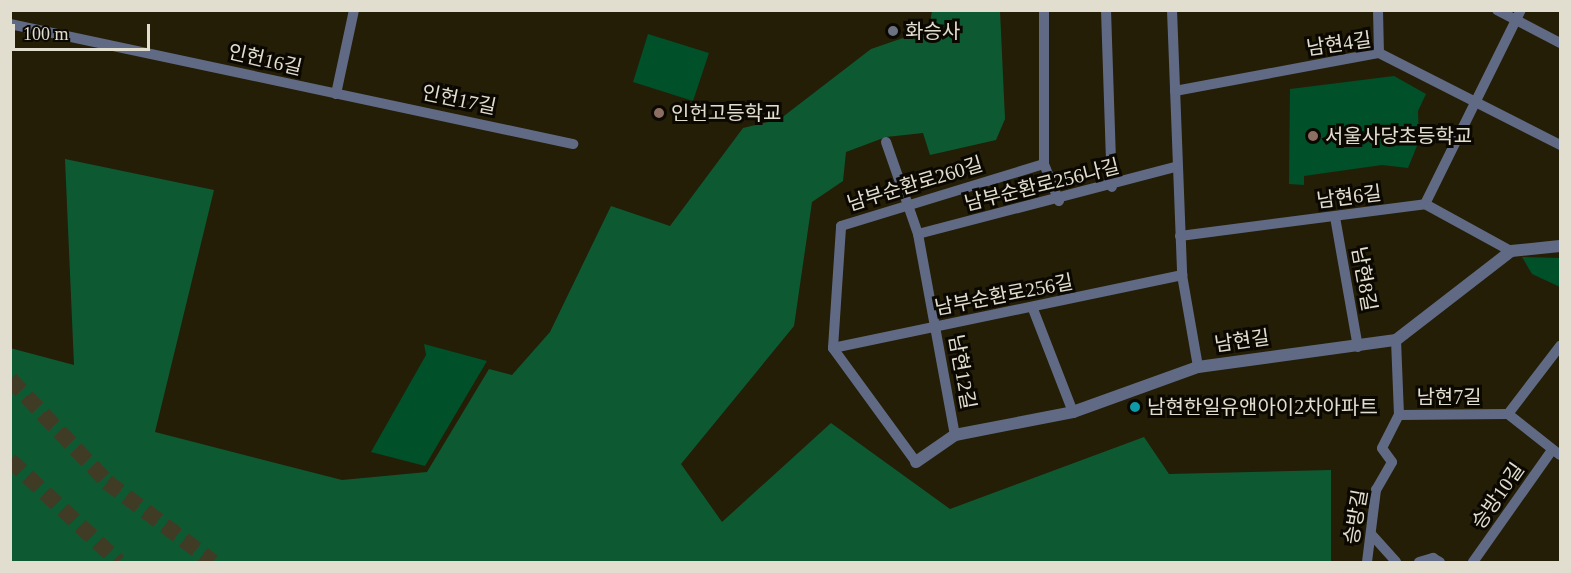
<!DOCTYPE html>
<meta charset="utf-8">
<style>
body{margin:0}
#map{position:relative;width:1571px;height:573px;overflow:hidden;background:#241e06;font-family:"Times New Roman","Noto Sans KR",serif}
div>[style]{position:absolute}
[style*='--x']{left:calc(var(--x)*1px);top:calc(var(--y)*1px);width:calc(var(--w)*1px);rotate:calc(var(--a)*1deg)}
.green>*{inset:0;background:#005029}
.forest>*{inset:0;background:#0d5a32}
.trunk-tunnel>*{height:16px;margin-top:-8px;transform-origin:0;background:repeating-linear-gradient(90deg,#403b24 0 16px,transparent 0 24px)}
.minor>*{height:10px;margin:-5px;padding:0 5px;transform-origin:5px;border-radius:5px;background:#616a84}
.tertiary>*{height:12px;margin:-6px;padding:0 6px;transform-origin:6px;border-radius:6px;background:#616a84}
.dots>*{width:16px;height:16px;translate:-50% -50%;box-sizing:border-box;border:3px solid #0b0802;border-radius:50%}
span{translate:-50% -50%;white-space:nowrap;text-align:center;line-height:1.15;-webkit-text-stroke:6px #0b0802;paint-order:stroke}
.poi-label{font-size:20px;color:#e1ddcf}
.left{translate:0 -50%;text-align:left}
.street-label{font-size:20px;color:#e1ddcf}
.frame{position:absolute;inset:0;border:12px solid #e1ddcf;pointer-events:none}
.scale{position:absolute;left:12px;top:24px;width:138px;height:27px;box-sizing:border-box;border:3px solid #e1ddcf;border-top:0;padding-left:8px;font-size:18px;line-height:21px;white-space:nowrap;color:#e1ddcf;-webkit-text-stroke:4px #0b0802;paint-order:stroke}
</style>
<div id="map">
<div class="green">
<i style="clip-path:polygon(648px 34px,709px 53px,693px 101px,633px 82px)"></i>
<i style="clip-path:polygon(1394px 76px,1426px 94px,1418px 111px,1419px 141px,1408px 168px,1382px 165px,1304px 176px,1304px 185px,1289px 184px,1290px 89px)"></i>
<i style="clip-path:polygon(1522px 257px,1560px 258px,1560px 287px,1532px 274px)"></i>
<i style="clip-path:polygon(424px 344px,487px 361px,425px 466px,371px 452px,426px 355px)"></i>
</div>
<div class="forest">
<i style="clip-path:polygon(932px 11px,1000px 11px,1005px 119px,996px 140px,930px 155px,923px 133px,886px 137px,846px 152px,843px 181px,812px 202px,794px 326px,681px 464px,722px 522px,831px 423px,950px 509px,1144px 437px,1169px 474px,1331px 470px,1331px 562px,11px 562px,10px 348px,74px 365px,65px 159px,214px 190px,155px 432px,342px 480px,427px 472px,489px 369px,512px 375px,550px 332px,611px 206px,670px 226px,743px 128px,780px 119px,871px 49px,929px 29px)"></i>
</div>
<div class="trunk-tunnel">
<i style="--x:10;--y:379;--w:141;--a:46.7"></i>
<i style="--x:107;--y:482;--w:133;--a:37"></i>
<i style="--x:10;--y:460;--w:149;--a:43.1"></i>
</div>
<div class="minor">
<i style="--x:1106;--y:10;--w:177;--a:88.1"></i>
<i style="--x:1172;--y:10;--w:265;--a:87.8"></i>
<i style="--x:1182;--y:275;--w:93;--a:80.1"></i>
<i style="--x:1378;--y:10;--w:43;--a:88.7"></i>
<i style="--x:1497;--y:10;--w:71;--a:27.6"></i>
<i style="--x:10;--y:24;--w:576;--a:12.03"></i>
<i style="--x:1175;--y:91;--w:208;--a:-10.6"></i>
<i style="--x:1379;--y:53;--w:203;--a:26.9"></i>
<i style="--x:336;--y:94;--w:86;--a:-77.9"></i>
<i style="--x:886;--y:142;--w:97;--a:70.8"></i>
<i style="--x:918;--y:234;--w:204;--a:79.6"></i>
<i style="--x:1044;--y:164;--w:40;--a:68"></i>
<i style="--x:1425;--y:204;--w:216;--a:-63.7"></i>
<i style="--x:1335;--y:217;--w:132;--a:80"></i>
<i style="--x:918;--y:234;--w:266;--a:-14.6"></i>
<i style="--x:1180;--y:236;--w:247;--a:-7.4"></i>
<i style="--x:1425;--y:204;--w:98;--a:28.7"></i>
<i style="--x:1033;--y:309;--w:110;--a:68.8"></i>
<i style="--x:1396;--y:340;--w:75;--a:87.7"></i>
<i style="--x:1399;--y:415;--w:109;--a:-0.5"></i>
<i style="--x:1508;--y:414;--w:66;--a:38.3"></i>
<i style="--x:833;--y:348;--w:357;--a:-11.8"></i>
<i style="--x:1508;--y:414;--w:86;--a:-52.6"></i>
<i style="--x:916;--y:462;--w:141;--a:-126.1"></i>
<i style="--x:833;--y:348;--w:122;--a:-86.2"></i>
<i style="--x:841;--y:226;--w:212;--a:-17"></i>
<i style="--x:1044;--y:164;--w:154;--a:-90"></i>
<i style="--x:1372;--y:535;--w:36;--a:48"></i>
<i style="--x:1367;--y:562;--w:73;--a:-82.9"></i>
<i style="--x:1376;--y:490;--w:32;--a:-60"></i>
<i style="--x:1392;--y:462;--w:17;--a:-126"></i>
<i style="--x:1382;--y:448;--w:37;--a:-63"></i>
<i style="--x:1419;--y:562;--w:15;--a:-16"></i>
<i style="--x:1433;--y:558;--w:8;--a:30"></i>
<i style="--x:1473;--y:562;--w:137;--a:-54.8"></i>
</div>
<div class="tertiary">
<i style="--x:916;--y:462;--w:47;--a:-34.7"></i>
<i style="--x:955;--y:435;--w:120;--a:-11"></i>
<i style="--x:1073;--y:412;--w:133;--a:-19.8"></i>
<i style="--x:1198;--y:367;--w:200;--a:-7.8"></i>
<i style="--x:1396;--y:340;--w:145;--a:-37.7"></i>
<i style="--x:1511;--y:251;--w:49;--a:-5.8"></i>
</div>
<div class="dots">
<i style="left:893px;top:31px;background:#6b7280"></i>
<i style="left:659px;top:113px;background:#8d6e63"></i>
<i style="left:1313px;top:136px;background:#8d6e63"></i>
<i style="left:1135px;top:407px;background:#0f9aa8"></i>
</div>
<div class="poi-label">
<span class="left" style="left:905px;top:31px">화승사</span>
<span class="left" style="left:671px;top:113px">인헌고등학교</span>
<span class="left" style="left:1325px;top:136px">서울사당초등학교</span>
<span class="left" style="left:1147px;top:407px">남현한일유앤아이2차아파트</span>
</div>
<div class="street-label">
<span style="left:1339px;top:44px;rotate:-8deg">남현4길</span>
<span style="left:265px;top:60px;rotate:13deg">인헌16길</span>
<span style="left:459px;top:100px;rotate:12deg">인헌17길</span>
<span style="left:915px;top:184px;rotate:-17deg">남부순환로260길</span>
<span style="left:1042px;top:185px;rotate:-14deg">남부순환로256나길</span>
<span style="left:1349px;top:197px;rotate:-7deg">남현6길</span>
<span style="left:1364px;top:279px;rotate:80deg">남현8길</span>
<span style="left:1004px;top:295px;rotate:-11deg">남부순환로256길</span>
<span style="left:1242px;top:341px;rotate:-8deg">남현길</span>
<span style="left:962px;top:372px;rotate:80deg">남현12길</span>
<span style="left:1449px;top:397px">남현7길</span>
<span style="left:1498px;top:496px;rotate:-55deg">승방10길</span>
<span style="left:1356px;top:517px;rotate:-80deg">승방길</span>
</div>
<div class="frame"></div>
<div class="scale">100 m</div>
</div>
